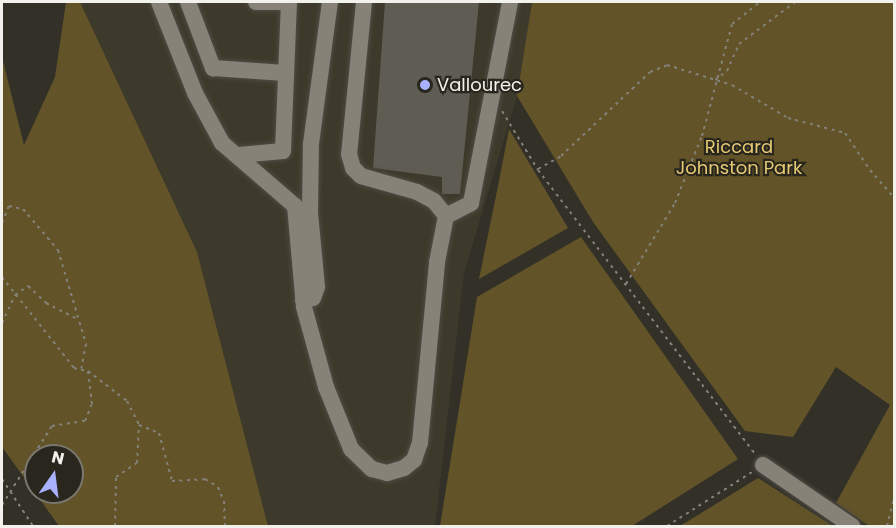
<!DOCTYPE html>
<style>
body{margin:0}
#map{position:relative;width:896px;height:528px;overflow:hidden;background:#323027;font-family:Poppins,sans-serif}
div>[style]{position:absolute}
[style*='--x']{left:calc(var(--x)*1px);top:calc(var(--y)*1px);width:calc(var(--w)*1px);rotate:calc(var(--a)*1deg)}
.built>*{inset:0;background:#3e3a2b}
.green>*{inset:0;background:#625428}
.building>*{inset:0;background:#5f5c53}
.path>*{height:2px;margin-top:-1px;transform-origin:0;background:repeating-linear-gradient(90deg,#838179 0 3px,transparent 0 7.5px)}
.roads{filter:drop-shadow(0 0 2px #4e4c45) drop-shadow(0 0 2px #4e4c45)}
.minor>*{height:16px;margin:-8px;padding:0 8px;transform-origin:8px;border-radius:8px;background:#868278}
.dots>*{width:16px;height:16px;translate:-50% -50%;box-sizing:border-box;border:3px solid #29261e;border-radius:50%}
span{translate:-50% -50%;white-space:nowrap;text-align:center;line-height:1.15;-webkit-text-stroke:4.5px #29261e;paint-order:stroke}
.poi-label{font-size:18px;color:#f3f1ec}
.left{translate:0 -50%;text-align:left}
.park-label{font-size:18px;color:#e5c974}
.frame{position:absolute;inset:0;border:3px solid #f3f1ec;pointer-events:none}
.north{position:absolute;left:24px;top:444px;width:60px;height:60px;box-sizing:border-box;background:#29261e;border:2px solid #7a7770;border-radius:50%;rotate:14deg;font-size:16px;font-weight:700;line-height:24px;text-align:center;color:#f3f1ec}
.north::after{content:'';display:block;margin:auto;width:21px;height:27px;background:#a9b0fc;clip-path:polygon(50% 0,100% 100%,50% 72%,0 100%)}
</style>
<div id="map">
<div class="built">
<i style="clip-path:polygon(80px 2px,532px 2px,517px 96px,464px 273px,435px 526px,268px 526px,197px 252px)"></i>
</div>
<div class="green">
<i style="clip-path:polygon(evenodd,66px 2px,80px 2px,197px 252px,268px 526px,59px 526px,2px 447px,2px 57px,24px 145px,55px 77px,66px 2px,36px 456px,72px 456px,72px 492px,36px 492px,36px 456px)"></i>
<i style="clip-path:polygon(532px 2px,894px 2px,894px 526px,869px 526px,836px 503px,890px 405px,836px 367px,793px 437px,745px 431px,593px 222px,517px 96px)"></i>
<i style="clip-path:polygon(509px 129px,568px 228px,479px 279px,498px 186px)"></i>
<i style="clip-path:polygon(581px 237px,738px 459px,632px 526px,440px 526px,477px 297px)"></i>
<i style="clip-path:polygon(758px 478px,833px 526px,679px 526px,685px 523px)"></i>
</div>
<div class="building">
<i style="clip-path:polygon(385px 2px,479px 2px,460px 194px,442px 194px,442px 177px,373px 168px)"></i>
</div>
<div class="path">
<i style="--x:715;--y:80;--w:15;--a:-37"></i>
<i style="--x:727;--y:71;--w:30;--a:-66"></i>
<i style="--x:739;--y:44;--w:70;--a:-36.9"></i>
<i style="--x:502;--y:111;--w:69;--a:58.6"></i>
<i style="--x:538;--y:170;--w:357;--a:52.6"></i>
<i style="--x:538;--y:169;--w:26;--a:-29"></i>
<i style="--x:561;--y:156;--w:122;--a:-43.3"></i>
<i style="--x:650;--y:72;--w:18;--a:-22"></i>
<i style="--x:667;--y:65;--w:68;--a:17.1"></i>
<i style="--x:732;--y:85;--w:65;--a:30.5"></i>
<i style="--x:788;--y:118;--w:59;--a:14.7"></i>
<i style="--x:845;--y:133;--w:45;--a:56"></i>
<i style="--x:870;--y:170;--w:37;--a:49"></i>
<i style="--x:2;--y:223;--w:18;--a:-68"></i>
<i style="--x:9;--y:206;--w:14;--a:12"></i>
<i style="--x:23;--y:209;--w:54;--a:49.5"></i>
<i style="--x:58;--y:250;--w:98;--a:73.4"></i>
<i style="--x:86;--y:344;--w:25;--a:101"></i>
<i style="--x:2;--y:277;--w:116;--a:51.6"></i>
<i style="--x:74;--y:368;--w:14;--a:12"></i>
<i style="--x:88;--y:371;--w:49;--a:37.6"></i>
<i style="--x:127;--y:401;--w:27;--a:63"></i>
<i style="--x:139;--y:425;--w:22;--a:22"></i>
<i style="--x:159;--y:433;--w:50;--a:74.8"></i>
<i style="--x:172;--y:481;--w:33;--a:-3"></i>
<i style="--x:205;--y:479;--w:15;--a:32"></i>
<i style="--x:218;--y:487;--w:15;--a:67"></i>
<i style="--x:224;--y:501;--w:25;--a:88"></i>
<i style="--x:626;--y:284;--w:95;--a:-58.8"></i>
<i style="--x:675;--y:203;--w:72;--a:-68.1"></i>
<i style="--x:702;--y:136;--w:116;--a:-75"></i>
<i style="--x:732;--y:24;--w:36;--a:-38"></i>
<i style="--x:2;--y:323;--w:31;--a:-65"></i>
<i style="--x:15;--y:295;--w:16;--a:-35"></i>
<i style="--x:28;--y:286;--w:25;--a:43"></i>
<i style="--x:46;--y:303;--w:37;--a:27"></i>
<i style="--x:2;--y:479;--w:56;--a:56.6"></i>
<i style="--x:2;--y:505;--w:93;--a:-57.7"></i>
<i style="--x:52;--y:426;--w:33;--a:-9"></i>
<i style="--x:85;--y:421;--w:18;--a:-68"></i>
<i style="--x:92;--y:404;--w:33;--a:-97"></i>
<i style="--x:115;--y:526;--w:49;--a:-88.8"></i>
<i style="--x:116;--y:477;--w:25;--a:-34"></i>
<i style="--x:137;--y:463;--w:38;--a:-87"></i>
<i style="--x:667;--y:526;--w:101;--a:-32.4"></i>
<i style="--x:887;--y:526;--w:30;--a:-76"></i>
</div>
<div class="roads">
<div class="minor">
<i style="--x:159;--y:2;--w:98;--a:68.4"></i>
<i style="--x:195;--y:93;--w:57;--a:61.6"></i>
<i style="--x:222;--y:143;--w:96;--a:40.8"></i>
<i style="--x:295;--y:206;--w:101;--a:84.9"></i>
<i style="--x:304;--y:307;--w:83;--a:74.6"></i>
<i style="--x:326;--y:387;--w:67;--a:68"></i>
<i style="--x:351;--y:449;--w:29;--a:44"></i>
<i style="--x:372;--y:469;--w:16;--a:15"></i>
<i style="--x:387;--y:473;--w:18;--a:-16"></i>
<i style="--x:404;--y:468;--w:13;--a:-39"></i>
<i style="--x:414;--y:460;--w:18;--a:-71"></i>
<i style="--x:420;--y:443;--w:182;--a:-84.6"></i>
<i style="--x:437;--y:262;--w:47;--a:-78.9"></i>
<i style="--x:446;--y:216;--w:28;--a:-27"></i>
<i style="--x:471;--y:203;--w:205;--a:-79"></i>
<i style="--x:188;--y:2;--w:71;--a:69.3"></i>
<i style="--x:213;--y:68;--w:72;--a:4"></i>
<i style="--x:256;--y:2;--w:33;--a:0"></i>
<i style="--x:364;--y:2;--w:153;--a:95.6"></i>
<i style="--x:349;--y:154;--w:15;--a:74"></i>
<i style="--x:353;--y:168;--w:11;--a:45"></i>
<i style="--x:361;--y:176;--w:58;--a:15.9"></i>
<i style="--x:417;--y:192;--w:19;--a:28"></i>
<i style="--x:434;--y:201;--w:19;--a:51"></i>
<i style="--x:239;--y:155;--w:44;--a:-5.2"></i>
<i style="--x:283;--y:151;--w:149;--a:-87.7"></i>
<i style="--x:303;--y:300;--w:10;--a:-11"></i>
<i style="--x:313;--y:298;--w:12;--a:-70"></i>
<i style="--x:317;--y:287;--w:74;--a:-95.4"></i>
<i style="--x:310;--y:213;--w:69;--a:-89.2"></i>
<i style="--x:311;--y:144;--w:143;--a:-82.4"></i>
<i style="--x:763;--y:465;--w:108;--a:34.4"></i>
</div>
</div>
<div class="dots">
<i style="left:425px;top:85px;background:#a9b0fc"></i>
</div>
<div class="poi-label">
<span class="left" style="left:437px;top:85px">Vallourec</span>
</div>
<div class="park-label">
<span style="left:739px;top:158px">Riccard<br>Johnston Park</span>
</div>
<div class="frame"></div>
<div class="north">N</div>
</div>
